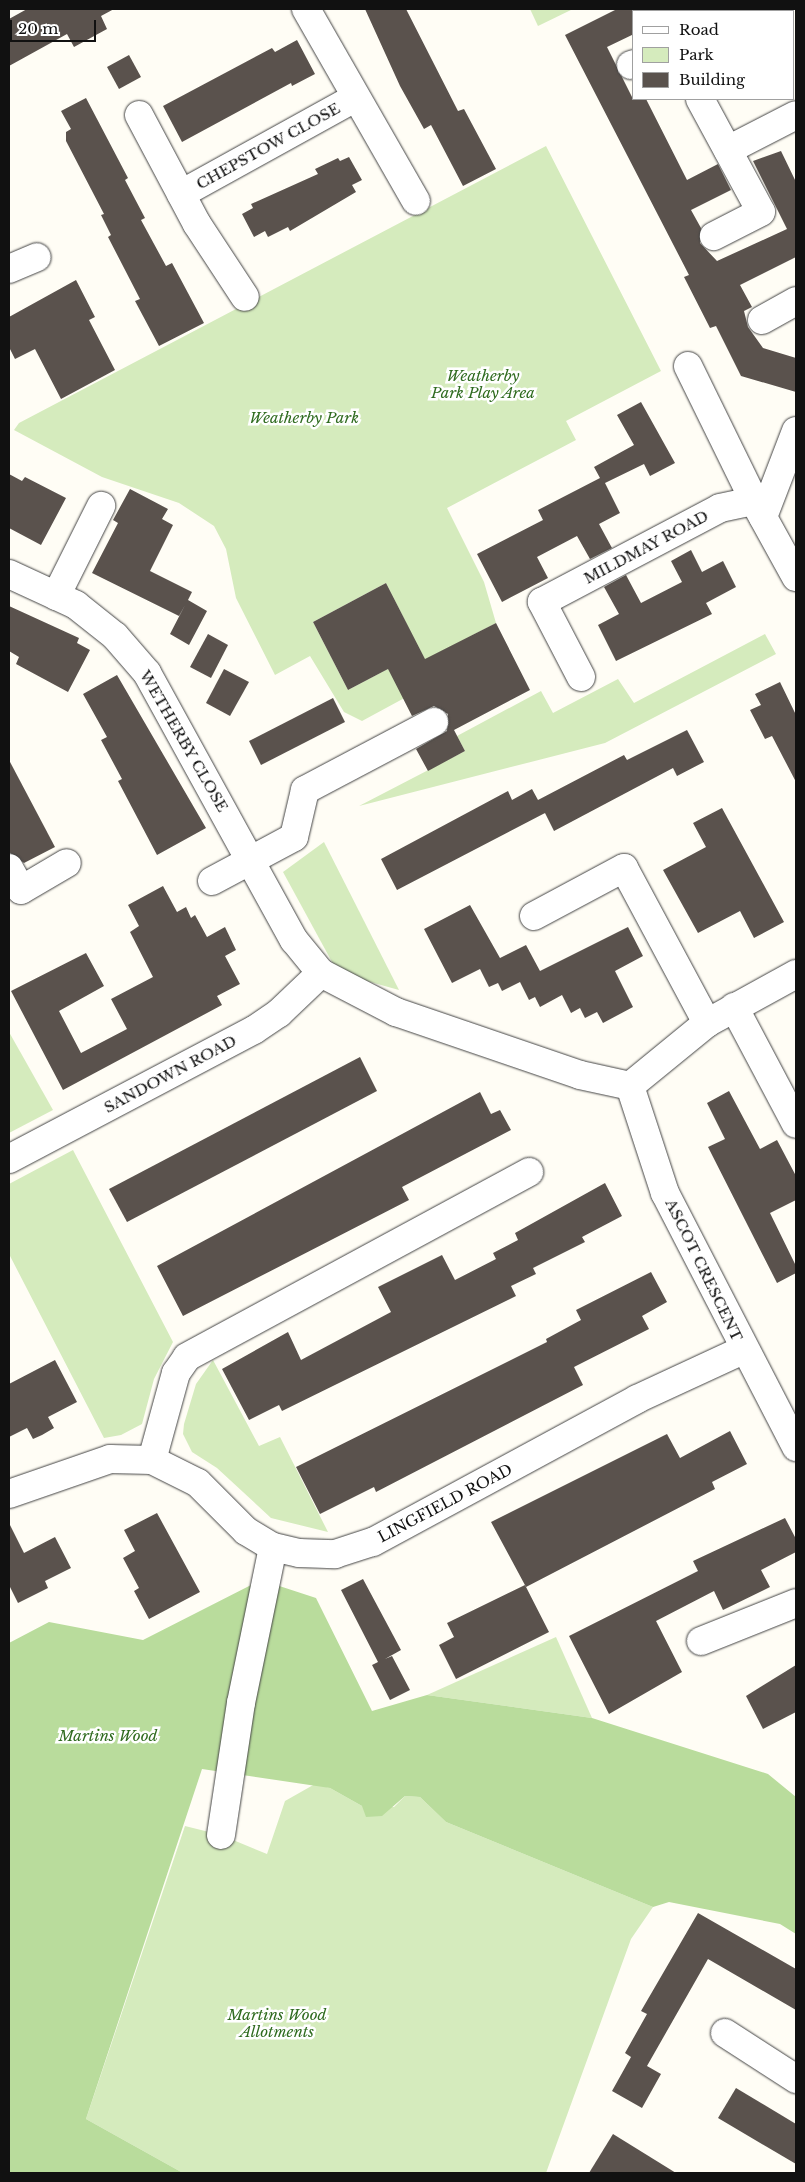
<!DOCTYPE html>
<style>
body{margin:0}
#map{position:relative;width:805px;height:2182px;overflow:hidden;background:#fffdf5;font-family:"Libre Baskerville",serif}
div>[style]{position:absolute}
[style*='--x']{left:calc(var(--x)*1px);top:calc(var(--y)*1px);width:calc(var(--w)*1px);rotate:calc(var(--a)*1deg)}
.green>*{inset:0;background:#d5ebbd}
.forest>*{inset:0;background:#b9dc9c}
.building>*{inset:0;background:#5a524d}
.roads{filter:drop-shadow(0 0 1px #444) drop-shadow(0 0 1px #444)}
.minor>*{height:28px;margin:-14px;padding:0 14px;transform-origin:14px;border-radius:14px;background:#fff}
span{translate:-50% -50%;white-space:nowrap;text-align:center;line-height:1.15;-webkit-text-stroke:5px #fff;paint-order:stroke}
.street-label{font-size:15px;color:#111}
.park-label{font-size:15px;color:#2f6b1f;font-style:italic}
.frame{position:absolute;inset:0;border:10px solid #111;pointer-events:none}
.legend{position:absolute;left:632px;top:10px;width:162px;height:90px;box-sizing:border-box;background:#fff;border:1px solid #a0a0a0;margin:0;padding:6px 9px;list-style:none;font-size:15px;color:#111}
.legend li{display:flex;align-items:center;gap:10px;height:25px}
.legend b{width:25px;border:1px solid #a0a0a0}
.scale{position:absolute;left:10px;top:20px;width:86px;height:22px;box-sizing:border-box;border:2px solid #111;border-top:0;padding-left:6px;font-size:15px;line-height:18px;white-space:nowrap;color:#111;-webkit-text-stroke:4px #fff;paint-order:stroke}
</style>
<div id="map">
<div class="green">
<i style="clip-path:polygon(530px 9px,573px 9px,538px 26px)"></i>
<i style="clip-path:polygon(546px 146px,661px 371px,566px 421px,576px 440px,447px 508px,484px 582px,496px 623px,425px 660px,386px 583px,313px 622px,348px 690px,418px 653px,434px 682px,362px 721px,344px 712px,310px 656px,275px 675px,236px 598px,226px 549px,214px 526px,179px 503px,102px 477px,14px 430px,19px 423px)"></i>
<i style="clip-path:polygon(765px 634px,776px 654px,605px 743px,359px 806px,465px 751px,457px 736px,541px 691px,553px 713px,618px 679px,634px 703px)"></i>
<i style="clip-path:polygon(324px 842px,399px 990px,338px 973px,283px 872px)"></i>
<i style="clip-path:polygon(9px 1032px,53px 1110px,9px 1133px)"></i>
<i style="clip-path:polygon(73px 1150px,173px 1342px,154px 1379px,142px 1424px,121px 1435px,104px 1438px,9px 1254px,9px 1184px)"></i>
<i style="clip-path:polygon(213px 1360px,259px 1446px,280px 1437px,328px 1532px,271px 1518px,217px 1468px,192px 1452px,183px 1434px,184px 1424px,196px 1384px)"></i>
<i style="clip-path:polygon(556px 1637px,592px 1718px,427px 1695px)"></i>
<i style="clip-path:polygon(315px 1784px,330px 1788px,362px 1806px,394px 1807px,405px 1796px,420px 1797px,446px 1822px,653px 1907px,631px 1939px,546px 2173px,183px 2173px,86px 2119px,185px 1826px,221px 1835px,267px 1854px,285px 1801px)"></i>
</div>
<div class="forest">
<i style="clip-path:polygon(261px 1580px,316px 1598px,372px 1711px,427px 1695px,592px 1718px,768px 1774px,796px 1797px,796px 1934px,780px 1924px,669px 1902px,653px 1907px,446px 1822px,420px 1797px,405px 1796px,382px 1816px,366px 1817px,362px 1806px,330px 1788px,202px 1769px,86px 2119px,183px 2173px,9px 2173px,9px 1643px,49px 1622px,143px 1640px)"></i>
</div>
<div class="building">
<i style="clip-path:polygon(27px 9px,114px 9px,101px 16px,107px 29px,74px 47px,67px 34px,9px 66px,9px 19px)"></i>
<i style="clip-path:polygon(365px 9px,406px 9px,458px 111px,464px 109px,496px 169px,463px 186px,431px 125px,424px 129px,400px 86px)"></i>
<i style="clip-path:polygon(617px 9px,634px 9px,634px 34px,607px 47px,633px 99px,646px 99px,687px 180px,718px 164px,731px 190px,691px 210px,701px 228px,700px 243px,717px 261px,787px 229px,753px 161px,781px 151px,796px 182px,796px 257px,740px 285px,752px 307px,744px 311px,748px 327px,763px 348px,796px 358px,796px 392px,741px 376px,716px 326px,710px 328px,684px 277px,689px 275px,565px 35px)"></i>
<i style="clip-path:polygon(297px 40px,315px 74px,292px 86px,291px 83px,182px 142px,163px 106px,272px 48px,275px 52px)"></i>
<i style="clip-path:polygon(129px 55px,141px 77px,119px 89px,107px 67px)"></i>
<i style="clip-path:polygon(86px 98px,128px 178px,125px 180px,145px 218px,141px 220px,166px 266px,172px 263px,204px 323px,159px 346px,135px 301px,140px 299px,108px 237px,111px 235px,101px 215px,104px 214px,66px 141px,66px 132px,71px 129px,61px 111px)"></i>
<i style="clip-path:polygon(349px 157px,362px 180px,352px 185px,356px 192px,290px 231px,288px 227px,268px 237px,265px 231px,254px 237px,242px 214px,253px 208px,251px 204px,318px 174px,315px 169px,338px 158px,340px 161px)"></i>
<i style="clip-path:polygon(76px 280px,95px 317px,89px 320px,115px 370px,61px 399px,35px 349px,15px 359px,9px 347px,9px 317px)"></i>
<i style="clip-path:polygon(641px 402px,675px 463px,650px 476px,644px 464px,605px 483px,620px 513px,599px 524px,612px 548px,590px 559px,577px 536px,537px 557px,548px 578px,502px 602px,477px 554px,543px 520px,538px 510px,600px 478px,594px 467px,634px 445px,617px 415px)"></i>
<i style="clip-path:polygon(9px 474px,22px 481px,25px 477px,66px 498px,41px 545px,9px 528px)"></i>
<i style="clip-path:polygon(130px 489px,168px 509px,162px 519px,173px 525px,150px 571px,192px 592px,188px 600px,207px 611px,189px 645px,170px 634px,185px 605px,179px 616px,92px 573px,118px 523px,113px 520px)"></i>
<i style="clip-path:polygon(691px 550px,702px 572px,723px 561px,736px 587px,706px 603px,712px 614px,616px 661px,598px 625px,619px 614px,604px 587px,626px 575px,641px 603px,682px 582px,671px 561px)"></i>
<i style="clip-path:polygon(386px 583px,425px 659px,496px 623px,530px 690px,454px 730px,465px 751px,428px 771px,416px 749px,447px 731px,448px 714px,434px 706px,412px 716px,388px 669px,348px 690px,313px 622px)"></i>
<i style="clip-path:polygon(9px 606px,79px 638px,77px 643px,90px 650px,68px 692px,16px 664px,19px 657px,9px 651px)"></i>
<i style="clip-path:polygon(208px 634px,228px 645px,211px 678px,190px 667px)"></i>
<i style="clip-path:polygon(224px 669px,249px 682px,230px 716px,206px 703px)"></i>
<i style="clip-path:polygon(117px 675px,206px 828px,157px 855px,118px 781px,122px 779px,101px 740px,107px 737px,83px 694px)"></i>
<i style="clip-path:polygon(780px 682px,796px 715px,796px 782px,772px 736px,765px 739px,750px 710px,761px 705px,755px 694px)"></i>
<i style="clip-path:polygon(333px 698px,345px 722px,261px 765px,249px 741px)"></i>
<i style="clip-path:polygon(687px 730px,704px 762px,677px 776px,673px 768px,554px 831px,541px 805px,545px 813px,397px 890px,381px 859px,508px 791px,512px 800px,532px 789px,538px 800px,624px 755px,627px 760px)"></i>
<i style="clip-path:polygon(9px 760px,55px 847px,24px 863px,9px 852px)"></i>
<i style="clip-path:polygon(722px 808px,784px 922px,754px 938px,740px 911px,698px 933px,663px 870px,706px 847px,693px 823px)"></i>
<i style="clip-path:polygon(163px 886px,177px 912px,186px 907px,191px 918px,195px 915px,207px 937px,225px 927px,236px 950px,225px 956px,240px 984px,217px 996px,222px 1005px,63px 1090px,11px 991px,86px 953px,104px 986px,59px 1011px,81px 1053px,127px 1029px,111px 999px,153px 977px,130px 932px,139px 926px,128px 905px)"></i>
<i style="clip-path:polygon(470px 905px,500px 958px,526px 945px,540px 971px,628px 927px,643px 956px,615px 971px,633px 1007px,603px 1023px,597px 1012px,585px 1018px,580px 1008px,571px 1013px,562px 995px,540px 1007px,535px 997px,529px 1000px,520px 982px,502px 991px,498px 983px,489px 987px,480px 969px,452px 983px,424px 929px)"></i>
<i style="clip-path:polygon(360px 1057px,377px 1091px,127px 1222px,109px 1189px)"></i>
<i style="clip-path:polygon(729px 1091px,760px 1149px,777px 1140px,796px 1176px,796px 1200px,770px 1213px,796px 1266px,796px 1273px,777px 1283px,708px 1147px,725px 1139px,707px 1103px)"></i>
<i style="clip-path:polygon(480px 1092px,491px 1114px,500px 1110px,511px 1130px,402px 1187px,409px 1200px,183px 1316px,157px 1266px)"></i>
<i style="clip-path:polygon(605px 1183px,622px 1216px,582px 1237px,585px 1242px,533px 1268px,536px 1274px,511px 1286px,516px 1296px,282px 1411px,279px 1405px,249px 1420px,222px 1369px,288px 1332px,301px 1360px,391px 1312px,378px 1287px,442px 1255px,455px 1280px,496px 1259px,493px 1253px,518px 1240px,515px 1233px)"></i>
<i style="clip-path:polygon(651px 1272px,667px 1302px,642px 1316px,649px 1329px,574px 1367px,583px 1385px,376px 1492px,374px 1487px,320px 1514px,296px 1467px,547px 1342px,546px 1339px,581px 1320px,576px 1310px)"></i>
<i style="clip-path:polygon(55px 1360px,77px 1402px,48px 1417px,54px 1428px,42px 1435px,33px 1439px,27px 1428px,9px 1437px,9px 1384px)"></i>
<i style="clip-path:polygon(730px 1431px,747px 1464px,712px 1482px,715px 1489px,526px 1587px,491px 1522px,667px 1434px,680px 1458px)"></i>
<i style="clip-path:polygon(157px 1513px,200px 1592px,149px 1619px,134px 1591px,139px 1588px,123px 1558px,135px 1551px,124px 1530px)"></i>
<i style="clip-path:polygon(785px 1518px,796px 1539px,796px 1552px,761px 1570px,770px 1587px,723px 1610px,714px 1591px,656px 1621px,682px 1672px,609px 1714px,569px 1636px,698px 1571px,693px 1561px)"></i>
<i style="clip-path:polygon(9px 1523px,24px 1553px,55px 1537px,71px 1568px,45px 1581px,48px 1588px,18px 1603px,9px 1585px)"></i>
<i style="clip-path:polygon(363px 1579px,401px 1650px,385px 1659px,392px 1656px,410px 1690px,390px 1700px,372px 1665px,378px 1662px,341px 1590px)"></i>
<i style="clip-path:polygon(525px 1585px,549px 1632px,456px 1679px,439px 1645px,454px 1637px,447px 1623px)"></i>
<i style="clip-path:polygon(796px 1665px,796px 1712px,763px 1729px,746px 1696px)"></i>
<i style="clip-path:polygon(698px 1913px,796px 1969px,796px 2010px,708px 1959px,647px 2066px,661px 2074px,642px 2108px,612px 2091px,631px 2057px,625px 2053px,647px 2014px,641px 2011px)"></i>
<i style="clip-path:polygon(736px 2088px,796px 2124px,796px 2164px,718px 2118px)"></i>
<i style="clip-path:polygon(613px 2134px,676px 2173px,589px 2173px)"></i>
</div>
<div class="roads">
<div class="minor">
<i style="--x:306;--y:9;--w:221;--a:60.2"></i>
<i style="--x:631;--y:65;--w:3;--a:-18"></i>
<i style="--x:700;--y:99;--w:128;--a:61.6"></i>
<i style="--x:761;--y:212;--w:53;--a:152.9"></i>
<i style="--x:139;--y:115;--w:123;--a:62"></i>
<i style="--x:197;--y:224;--w:87;--a:56.7"></i>
<i style="--x:728;--y:150;--w:76;--a:-27.2"></i>
<i style="--x:181;--y:194;--w:199;--a:-28.9"></i>
<i style="--x:9;--y:269;--w:30;--a:-23"></i>
<i style="--x:762;--y:320;--w:39;--a:-29"></i>
<i style="--x:688;--y:366;--w:150;--a:63.9"></i>
<i style="--x:754;--y:501;--w:87;--a:61.1"></i>
<i style="--x:763;--y:517;--w:92;--a:-69"></i>
<i style="--x:9;--y:574;--w:74;--a:24.8"></i>
<i style="--x:76;--y:605;--w:50;--a:38.5"></i>
<i style="--x:115;--y:636;--w:49;--a:49.1"></i>
<i style="--x:147;--y:673;--w:305;--a:61.2"></i>
<i style="--x:294;--y:940;--w:43;--a:50.7"></i>
<i style="--x:56;--y:596;--w:101;--a:-63.4"></i>
<i style="--x:581;--y:677;--w:85;--a:-117.5"></i>
<i style="--x:542;--y:602;--w:201;--a:-27.8"></i>
<i style="--x:720;--y:508;--w:35;--a:-12"></i>
<i style="--x:9;--y:868;--w:25;--a:61"></i>
<i style="--x:21;--y:890;--w:53;--a:-30.4"></i>
<i style="--x:212;--y:881;--w:93;--a:-28.2"></i>
<i style="--x:294;--y:837;--w:48;--a:-76.8"></i>
<i style="--x:305;--y:790;--w:146;--a:-27.8"></i>
<i style="--x:534;--y:916;--w:102;--a:-28.1"></i>
<i style="--x:624;--y:868;--w:176;--a:61.8"></i>
<i style="--x:734;--y:1007;--w:132;--a:62.1"></i>
<i style="--x:630;--y:1086;--w:113;--a:71.9"></i>
<i style="--x:665;--y:1193;--w:286;--a:62.7"></i>
<i style="--x:630;--y:1086;--w:99;--a:-39.3"></i>
<i style="--x:707;--y:1023;--w:102;--a:-28.8"></i>
<i style="--x:9;--y:1159;--w:277;--a:-27.8"></i>
<i style="--x:254;--y:1030;--w:30;--a:-34"></i>
<i style="--x:279;--y:1013;--w:58;--a:-43.6"></i>
<i style="--x:321;--y:973;--w:85;--a:27.5"></i>
<i style="--x:396;--y:1012;--w:194;--a:18.9"></i>
<i style="--x:580;--y:1075;--w:51;--a:12.4"></i>
<i style="--x:152;--y:1460;--w:90;--a:-74.6"></i>
<i style="--x:176;--y:1373;--w:19;--a:-55"></i>
<i style="--x:187;--y:1357;--w:389;--a:-28.4"></i>
<i style="--x:9;--y:1494;--w:107;--a:-19.1"></i>
<i style="--x:110;--y:1459;--w:42;--a:1.4"></i>
<i style="--x:152;--y:1460;--w:51;--a:26.6"></i>
<i style="--x:198;--y:1483;--w:68;--a:45"></i>
<i style="--x:246;--y:1531;--w:31;--a:31"></i>
<i style="--x:273;--y:1547;--w:27;--a:13"></i>
<i style="--x:299;--y:1553;--w:36;--a:2"></i>
<i style="--x:335;--y:1554;--w:40;--a:-18"></i>
<i style="--x:373;--y:1542;--w:300;--a:-28.4"></i>
<i style="--x:637;--y:1399;--w:117;--a:-24.8"></i>
<i style="--x:701;--y:1641;--w:102;--a:-21.8"></i>
<i style="--x:221;--y:1835;--w:134;--a:-81.4"></i>
<i style="--x:241;--y:1703;--w:159;--a:-78.4"></i>
<i style="--x:725;--y:2033;--w:85;--a:32.9"></i>
</div>
</div>
<div class="street-label">
<span style="left:268px;top:146px;rotate:-29deg">CHEPSTOW CLOSE</span>
<span style="left:646px;top:547px;rotate:-28deg">MILDMAY ROAD</span>
<span style="left:184px;top:741px;rotate:60deg">WETHERBY CLOSE</span>
<span style="left:170px;top:1074px;rotate:-28deg">SANDOWN ROAD</span>
<span style="left:704px;top:1270px;rotate:64deg">ASCOT CRESCENT</span>
<span style="left:445px;top:1503px;rotate:-28deg">LINGFIELD ROAD</span>
</div>
<div class="park-label">
<span style="left:483px;top:384px">Weatherby<br>Park Play Area</span>
<span style="left:304px;top:418px">Weatherby Park</span>
<span style="left:108px;top:1736px">Martins Wood</span>
<span style="left:277px;top:2023px">Martins Wood<br>Allotments</span>
</div>
<div class="frame"></div>
<ul class="legend">
<li><b style="height:6px;background:#fff"></b>Road</li>
<li><b style="height:14px;background:#d5ebbd"></b>Park</li>
<li><b style="height:14px;background:#5a524d"></b>Building</li>
</ul>
<div class="scale">20 m</div>
</div>
